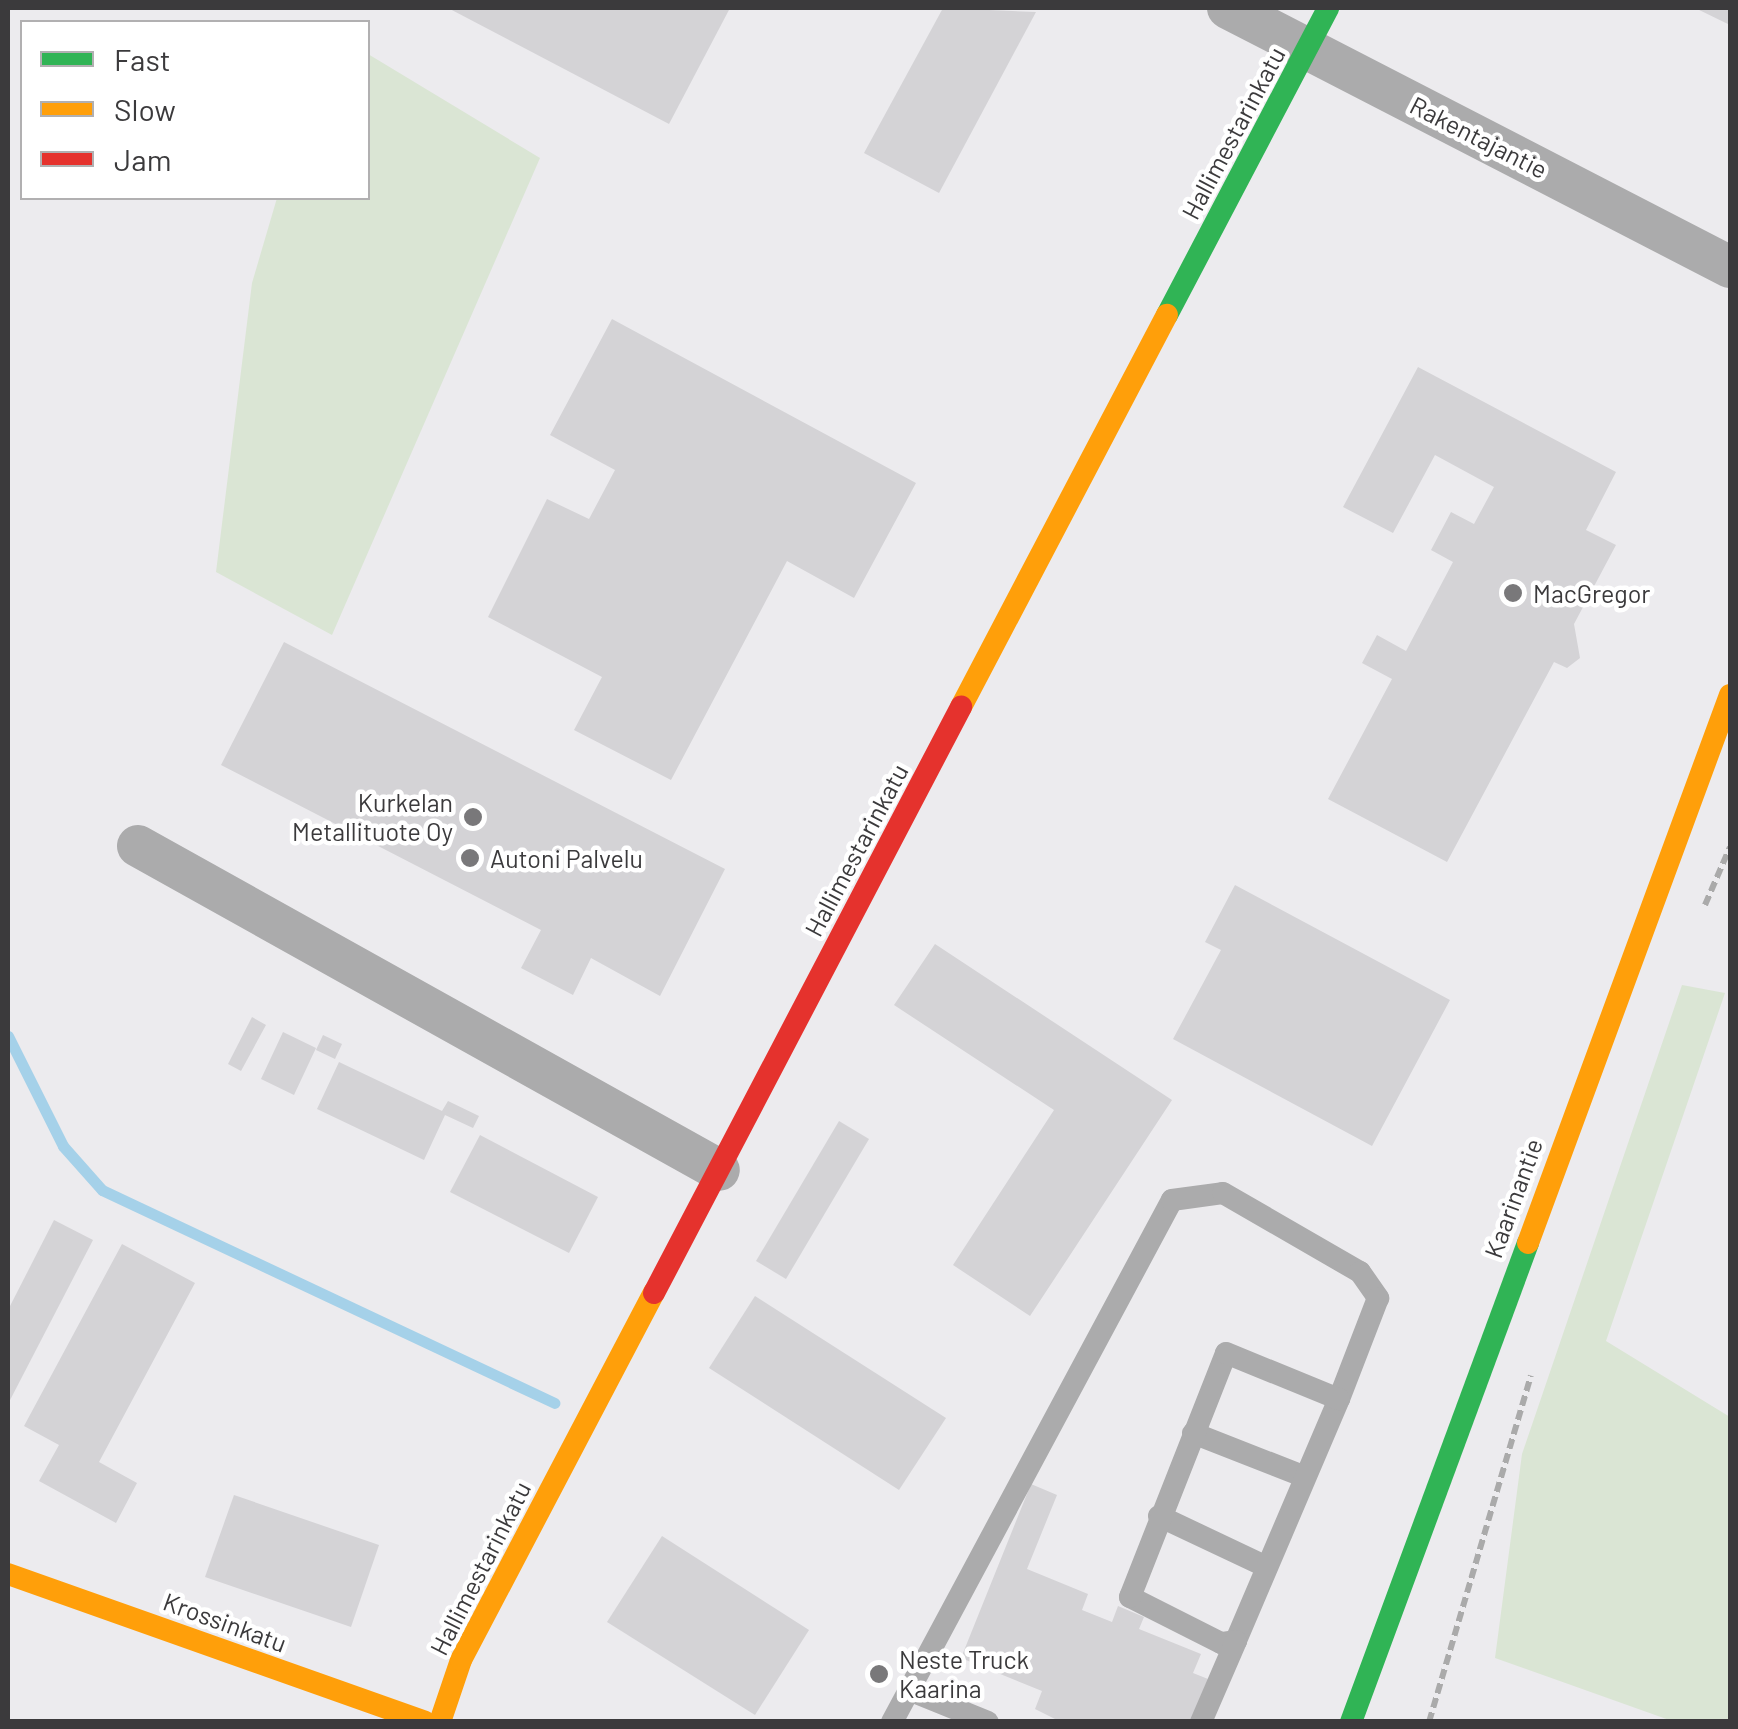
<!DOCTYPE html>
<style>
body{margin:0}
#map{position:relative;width:1738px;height:1729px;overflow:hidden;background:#ecebee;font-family:Barlow,sans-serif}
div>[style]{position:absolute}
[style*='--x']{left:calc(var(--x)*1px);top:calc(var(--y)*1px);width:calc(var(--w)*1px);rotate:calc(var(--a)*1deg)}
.green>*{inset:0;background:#dae5d4}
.stream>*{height:11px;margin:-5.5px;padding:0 5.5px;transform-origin:5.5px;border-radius:5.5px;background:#a5d1e9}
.building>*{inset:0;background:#d4d3d6}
.path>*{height:6px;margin-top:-3px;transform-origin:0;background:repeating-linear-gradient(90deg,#aaa 0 10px,transparent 0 15px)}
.lane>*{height:22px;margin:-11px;padding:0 11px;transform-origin:11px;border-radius:11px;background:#ababac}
.street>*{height:42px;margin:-21px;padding:0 21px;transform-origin:21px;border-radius:21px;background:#ababac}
.fast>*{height:22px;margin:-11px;padding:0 11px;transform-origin:11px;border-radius:11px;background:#30b455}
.slow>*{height:22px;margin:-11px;padding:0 11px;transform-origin:11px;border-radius:11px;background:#ff9f0a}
.jam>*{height:22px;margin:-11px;padding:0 11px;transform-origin:11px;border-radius:11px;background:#e5322d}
.dots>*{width:28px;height:28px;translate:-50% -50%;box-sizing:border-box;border:5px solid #fff;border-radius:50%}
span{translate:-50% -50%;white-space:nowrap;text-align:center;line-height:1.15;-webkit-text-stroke:9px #fff;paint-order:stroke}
.street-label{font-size:25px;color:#3b3a3c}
.poi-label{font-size:25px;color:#3b3a3c}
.left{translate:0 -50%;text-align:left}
.right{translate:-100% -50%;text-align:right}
.frame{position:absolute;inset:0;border:10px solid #3b3a3c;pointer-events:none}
.legend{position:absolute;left:20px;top:20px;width:350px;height:180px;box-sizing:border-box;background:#fff;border:2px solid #b1b0b1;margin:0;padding:12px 18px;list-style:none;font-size:30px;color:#3b3a3c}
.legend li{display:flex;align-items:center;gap:20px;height:50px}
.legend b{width:50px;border:2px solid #b1b0b1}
</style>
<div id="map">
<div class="green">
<i style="clip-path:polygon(368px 54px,540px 158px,332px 635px,216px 572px,252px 283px,277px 198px,368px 198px)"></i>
<i style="clip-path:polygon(1682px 985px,1725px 993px,1606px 1341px,1730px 1417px,1730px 1721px,1672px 1721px,1495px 1658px,1522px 1454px)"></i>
</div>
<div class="stream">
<i style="--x:8;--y:1036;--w:123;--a:63.4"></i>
<i style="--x:63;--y:1146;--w:59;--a:48.4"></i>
<i style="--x:102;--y:1190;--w:500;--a:25.2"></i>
</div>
<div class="building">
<i style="clip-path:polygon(448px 8px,730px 8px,669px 124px)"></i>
<i style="clip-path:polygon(943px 8px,1036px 12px,939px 193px,864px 153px)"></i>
<i style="clip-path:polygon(1695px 8px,1730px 8px,1730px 25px)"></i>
<i style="clip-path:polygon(612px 319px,916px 483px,854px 598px,787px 561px,671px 780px,574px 730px,602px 677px,488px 617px,547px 499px,589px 519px,615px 470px,550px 435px)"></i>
<i style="clip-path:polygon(1418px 367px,1616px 472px,1586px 530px,1616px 545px,1574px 624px,1580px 658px,1567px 668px,1554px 662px,1447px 862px,1328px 799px,1392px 679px,1362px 663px,1377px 635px,1406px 651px,1453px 562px,1431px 550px,1451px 512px,1474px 524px,1494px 487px,1435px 455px,1393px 533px,1343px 507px)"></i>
<i style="clip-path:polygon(284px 642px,725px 869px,660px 996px,591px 958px,573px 995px,521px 968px,541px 930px,221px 765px)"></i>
<i style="clip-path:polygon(1235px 885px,1450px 1000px,1372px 1146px,1173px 1039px,1221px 950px,1205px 942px)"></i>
<i style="clip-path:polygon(935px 944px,1172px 1100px,1030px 1316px,953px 1265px,1054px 1110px,894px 1005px)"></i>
<i style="clip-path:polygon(252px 1017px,266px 1025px,241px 1071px,228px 1064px)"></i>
<i style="clip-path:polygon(283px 1032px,316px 1048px,294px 1095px,261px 1079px)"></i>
<i style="clip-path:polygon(323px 1035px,342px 1044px,335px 1059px,316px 1050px)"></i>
<i style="clip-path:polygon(339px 1062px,442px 1111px,448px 1101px,479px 1116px,473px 1128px,445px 1115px,424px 1160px,317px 1109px)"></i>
<i style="clip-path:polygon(839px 1121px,869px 1139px,786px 1279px,756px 1261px)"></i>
<i style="clip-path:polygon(480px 1135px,598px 1197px,569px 1253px,450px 1192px)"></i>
<i style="clip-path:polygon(54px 1220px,93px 1240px,8px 1404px,8px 1310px)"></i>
<i style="clip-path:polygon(122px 1244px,195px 1283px,99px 1462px,137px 1483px,116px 1523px,39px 1481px,59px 1445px,24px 1426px)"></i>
<i style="clip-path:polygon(755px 1296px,946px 1418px,899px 1490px,709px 1368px)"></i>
<i style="clip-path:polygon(1031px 1484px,1057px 1495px,1027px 1569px,1088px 1594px,1082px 1610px,1112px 1622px,1118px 1606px,1144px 1617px,1139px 1629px,1201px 1654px,1193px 1673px,1208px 1679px,1190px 1722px,1061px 1722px,1035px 1709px,1042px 1691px,961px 1658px)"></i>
<i style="clip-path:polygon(234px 1495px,379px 1545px,351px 1627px,205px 1577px)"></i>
<i style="clip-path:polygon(662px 1536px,809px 1630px,755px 1715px,607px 1622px)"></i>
</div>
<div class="path">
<i style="--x:1705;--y:905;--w:63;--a:-66.7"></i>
<i style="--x:1429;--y:1722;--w:361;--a:-73.6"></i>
</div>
<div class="lane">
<i style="--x:1193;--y:1433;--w:120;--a:21.4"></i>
<i style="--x:1159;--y:1516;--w:119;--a:25.3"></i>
<i style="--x:909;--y:1690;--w:85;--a:22.1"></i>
<i style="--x:892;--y:1722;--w:592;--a:-61.79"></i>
<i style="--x:1172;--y:1200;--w:51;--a:-7.8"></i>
<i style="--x:1223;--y:1193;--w:158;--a:30"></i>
<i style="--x:1360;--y:1272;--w:32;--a:55"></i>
<i style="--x:1378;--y:1298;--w:108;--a:111.1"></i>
<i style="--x:1339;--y:1399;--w:263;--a:113.1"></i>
<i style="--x:1236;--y:1641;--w:15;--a:172"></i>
<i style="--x:1221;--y:1643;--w:102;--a:-153.2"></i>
<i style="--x:1130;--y:1597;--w:262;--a:-68.5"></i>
<i style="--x:1226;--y:1353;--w:122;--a:22.2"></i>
<i style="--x:1201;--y:1722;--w:88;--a:-66.6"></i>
</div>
<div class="street">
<i style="--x:1228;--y:8;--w:565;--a:27.29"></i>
<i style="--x:138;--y:846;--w:665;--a:29.15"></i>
</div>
<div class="fast">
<i style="--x:1167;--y:315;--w:347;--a:-62.3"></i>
<i style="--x:1351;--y:1722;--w:511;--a:-69.72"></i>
</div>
<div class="slow">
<i style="--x:961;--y:707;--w:443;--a:-62.3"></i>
<i style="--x:1528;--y:1243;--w:584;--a:-69.77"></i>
<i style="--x:8;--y:1574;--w:442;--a:19.5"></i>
<i style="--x:440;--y:1722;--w:65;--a:-71.3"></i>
<i style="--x:461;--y:1660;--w:415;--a:-62.3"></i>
</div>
<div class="jam">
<i style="--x:654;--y:1293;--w:662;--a:-62.35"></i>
</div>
<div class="dots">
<i style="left:1513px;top:593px;background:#79787a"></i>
<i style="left:473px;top:817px;background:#79787a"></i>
<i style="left:470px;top:858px;background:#79787a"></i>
<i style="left:879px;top:1674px;background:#79787a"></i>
</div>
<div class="street-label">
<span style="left:1233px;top:133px;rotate:-62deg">Hallimestarinkatu</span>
<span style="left:1479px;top:137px;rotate:27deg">Rakentajantie</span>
<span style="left:856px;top:850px;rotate:-62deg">Hallimestarinkatu</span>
<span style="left:1513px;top:1198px;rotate:-70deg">Kaarinantie</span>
<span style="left:480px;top:1568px;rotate:-63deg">Hallimestarinkatu</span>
<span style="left:225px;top:1622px;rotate:20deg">Krossinkatu</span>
</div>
<div class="poi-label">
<span class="left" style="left:1533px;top:593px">MacGregor</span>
<span class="right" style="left:453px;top:817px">Kurkelan<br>Metallituote Oy</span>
<span class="left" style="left:490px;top:858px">Autoni Palvelu</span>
<span class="left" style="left:899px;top:1674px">Neste Truck<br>Kaarina</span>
</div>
<div class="frame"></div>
<ul class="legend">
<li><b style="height:12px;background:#30b455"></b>Fast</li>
<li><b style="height:12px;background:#ff9f0a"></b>Slow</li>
<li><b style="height:12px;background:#e5322d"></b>Jam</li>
</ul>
</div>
